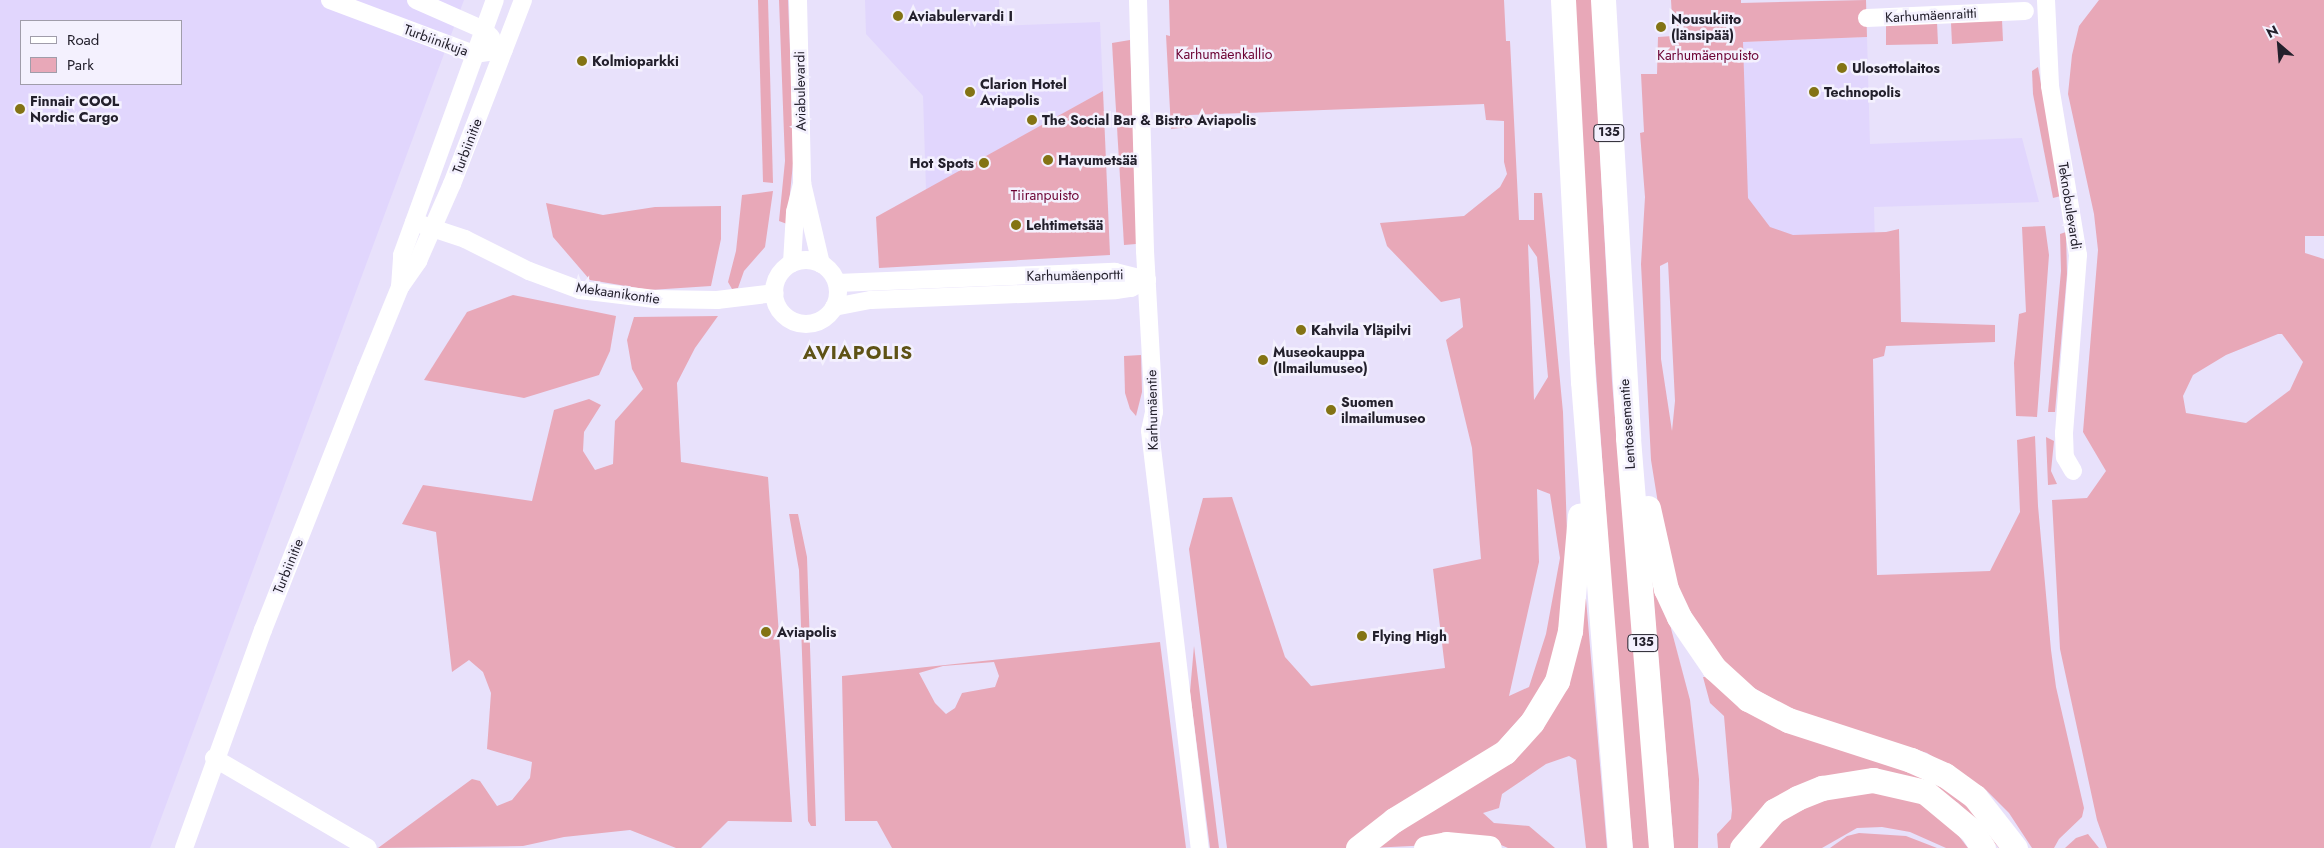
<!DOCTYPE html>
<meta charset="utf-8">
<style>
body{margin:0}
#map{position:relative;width:2324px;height:848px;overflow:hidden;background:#e8e1fb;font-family:Jost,sans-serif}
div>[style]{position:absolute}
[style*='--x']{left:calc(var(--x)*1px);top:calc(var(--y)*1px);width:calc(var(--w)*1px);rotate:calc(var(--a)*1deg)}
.built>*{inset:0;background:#e1d6fd}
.green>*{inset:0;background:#e8a8b8}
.minor>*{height:18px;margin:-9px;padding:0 9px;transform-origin:9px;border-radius:9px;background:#fff}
.minor>.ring{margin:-9px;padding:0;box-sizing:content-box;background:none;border:18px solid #fff;border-radius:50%}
.highway>*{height:25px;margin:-12.5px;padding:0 12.5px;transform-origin:12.5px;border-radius:12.5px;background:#fff}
.dots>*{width:14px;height:14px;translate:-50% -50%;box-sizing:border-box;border:2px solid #f4f1fe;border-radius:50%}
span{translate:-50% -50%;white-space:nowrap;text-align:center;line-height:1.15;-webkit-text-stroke:5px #f4f1fe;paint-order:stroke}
.shield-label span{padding:1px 4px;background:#f4f1fe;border:1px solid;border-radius:4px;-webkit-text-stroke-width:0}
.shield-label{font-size:12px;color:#23202c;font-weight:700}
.street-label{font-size:14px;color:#23202c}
.poi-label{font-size:14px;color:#23202c;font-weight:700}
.left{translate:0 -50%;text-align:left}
.right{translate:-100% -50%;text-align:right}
.park-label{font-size:14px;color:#6b0032}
.district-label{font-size:19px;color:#5e5215;font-weight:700;letter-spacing:1px}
.legend{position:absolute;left:20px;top:20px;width:162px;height:65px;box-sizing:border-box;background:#f4f1fe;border:1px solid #a09daa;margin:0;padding:6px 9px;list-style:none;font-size:15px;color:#23202c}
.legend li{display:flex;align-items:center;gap:10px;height:25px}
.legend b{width:25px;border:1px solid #a09daa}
.north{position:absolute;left:2254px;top:20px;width:50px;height:50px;-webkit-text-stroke:4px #f4f1fe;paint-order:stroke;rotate:333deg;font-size:14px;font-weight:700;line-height:20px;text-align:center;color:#23202c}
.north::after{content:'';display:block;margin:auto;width:18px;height:22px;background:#23202c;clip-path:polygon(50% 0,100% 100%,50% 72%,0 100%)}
</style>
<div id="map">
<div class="built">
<i style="clip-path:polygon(evenodd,0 0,464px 0,150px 848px,0 848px,0 0,21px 21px,181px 21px,181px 84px,21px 84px,21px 21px)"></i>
<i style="clip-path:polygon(865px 0,999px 0,1000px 26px,1100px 22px,1103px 91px,926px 190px,923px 96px,866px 34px)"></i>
<i style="clip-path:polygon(1867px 37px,1870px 144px,2022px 138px,2039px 202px,1874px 207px,1877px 322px,1683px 329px,1672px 92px,1743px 42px)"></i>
</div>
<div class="green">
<i style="clip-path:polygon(758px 0,768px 0,773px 183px,763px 182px)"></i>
<i style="clip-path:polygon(779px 0,788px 0,794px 153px,787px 224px,779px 221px,785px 161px)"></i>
<i style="clip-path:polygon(evenodd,1169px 0,1504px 0,1506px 41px,1510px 41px,1519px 220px,1534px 220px,1534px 193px,1542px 193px,1563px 412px,1567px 533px,1565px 601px,1550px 673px,1536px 700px,1487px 755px,1354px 839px,1346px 848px,1227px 848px,1189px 549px,1203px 498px,1232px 497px,1285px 657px,1311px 686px,1445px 668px,1433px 569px,1481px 559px,1472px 448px,1446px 340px,1463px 327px,1460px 298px,1441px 302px,1387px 246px,1380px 223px,1464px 216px,1500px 187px,1507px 174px,1504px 162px,1504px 121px,1486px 120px,1484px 104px,1189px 115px,1189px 127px,1171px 129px,1166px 35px,1170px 36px,1169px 0,1528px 244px,1537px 257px,1548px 377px,1534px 400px,1528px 244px,1169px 0,1537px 489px,1550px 494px,1560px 558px,1546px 634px,1529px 687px,1509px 696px,1539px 562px,1537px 489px)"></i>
<i style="clip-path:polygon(1573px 0,1592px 0,1612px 381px,1650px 848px,1633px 848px,1621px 725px,1576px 89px)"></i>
<i style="clip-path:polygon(evenodd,1671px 0,1741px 0,1741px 3px,1866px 0,1867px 37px,1743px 42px,1748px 198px,1770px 227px,1793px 235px,1886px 232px,1899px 229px,1901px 322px,1995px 325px,1995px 342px,1886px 346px,1884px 356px,1873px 359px,1877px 575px,1990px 571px,2020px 512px,2017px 440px,2035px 436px,2038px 506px,2051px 650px,2056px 687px,2084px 808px,2082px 817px,2059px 839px,2054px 848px,2032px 848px,2009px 813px,1986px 790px,1927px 753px,1794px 711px,1747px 684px,1719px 661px,1692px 623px,1666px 553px,1651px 460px,1641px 264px,1645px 197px,1640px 133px,1644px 132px,1641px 74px,1657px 74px,1658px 37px,1673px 36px,1671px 0,1668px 262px,1675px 401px,1672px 431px,1661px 359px,1660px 266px,1668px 262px)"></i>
<i style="clip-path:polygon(evenodd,2099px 0,2324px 0,2324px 236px,2305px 236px,2305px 253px,2324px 259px,2324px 848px,2107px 848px,2097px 820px,2060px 649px,2052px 500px,2087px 498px,2106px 471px,2083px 432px,2098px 250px,2094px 214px,2068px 94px,2072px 55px,2079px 26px,2099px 0,2278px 334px,2282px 334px,2303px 362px,2290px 390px,2246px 423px,2186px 413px,2183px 396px,2193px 375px,2226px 355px,2278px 334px)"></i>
<i style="clip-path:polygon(2002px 20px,2003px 41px,1952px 44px,1951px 23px)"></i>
<i style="clip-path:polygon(1937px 22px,1938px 44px,1886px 45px,1886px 24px)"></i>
<i style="clip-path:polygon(1130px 40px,1137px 237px,1136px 244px,1124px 245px,1112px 43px)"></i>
<i style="clip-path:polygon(2038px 67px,2061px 196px,2053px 198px,2033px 94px,2032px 71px)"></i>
<i style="clip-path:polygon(1103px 91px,1110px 255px,879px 268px,876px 217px)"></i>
<i style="clip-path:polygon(773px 191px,765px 247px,744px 271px,738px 288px,732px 289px,728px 282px,736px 251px,742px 195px)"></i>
<i style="clip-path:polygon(546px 203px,603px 215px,655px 207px,721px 206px,721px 239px,711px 286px,650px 290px,590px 280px,553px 237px)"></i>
<i style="clip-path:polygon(2045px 226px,2049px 255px,2037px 417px,2016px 416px,2014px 363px,2019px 314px,2026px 312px,2022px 227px)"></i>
<i style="clip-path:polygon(2066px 232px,2067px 274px,2055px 412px,2048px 412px,2061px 271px,2060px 234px)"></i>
<i style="clip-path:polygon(513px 295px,616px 316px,610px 351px,599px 375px,524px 398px,424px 380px,467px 312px)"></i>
<i style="clip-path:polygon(718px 316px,695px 348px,677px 383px,681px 462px,768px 477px,792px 822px,728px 821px,701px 848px,676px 848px,630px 830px,564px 837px,523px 846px,378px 848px,472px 779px,480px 781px,497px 806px,512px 800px,530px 778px,532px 762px,487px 749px,491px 693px,483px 672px,469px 660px,452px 672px,436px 532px,402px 524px,423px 485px,532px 501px,554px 410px,589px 399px,601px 405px,584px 432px,583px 451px,595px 470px,613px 464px,615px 421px,643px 389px,632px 369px,627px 340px,634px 317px)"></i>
<i style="clip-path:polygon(1141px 355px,1142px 392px,1136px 416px,1130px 409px,1125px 393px,1124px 356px)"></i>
<i style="clip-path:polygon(2046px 437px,2054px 441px,2051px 471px,2057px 484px,2048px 485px)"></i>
<i style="clip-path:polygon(789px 514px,798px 514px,807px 557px,816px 826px,811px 826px,808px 821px,799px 570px)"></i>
<i style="clip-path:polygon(1651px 571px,1669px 621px,1690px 700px,1699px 779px,1698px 848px,1674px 848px)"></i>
<i style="clip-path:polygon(1583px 599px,1586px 599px,1607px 848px,1586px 848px,1576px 760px,1569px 756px,1546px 764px,1502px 794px,1499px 808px,1483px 813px,1494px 823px,1529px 826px,1555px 848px,1508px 848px,1494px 842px,1370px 848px,1506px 762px)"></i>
<i style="clip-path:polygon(evenodd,1160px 642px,1186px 848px,892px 848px,877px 821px,845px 821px,842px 676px,1160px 642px,994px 662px,999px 676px,995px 687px,962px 693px,955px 708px,946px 714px,935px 703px,919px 673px,943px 666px,994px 662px)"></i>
<i style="clip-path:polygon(1194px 646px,1219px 848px,1210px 848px,1190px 692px)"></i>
<i style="clip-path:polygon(1703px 677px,1712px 677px,1945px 783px,2010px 848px,1999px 848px,1958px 803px,1931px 787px,1868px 772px,1731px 848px,1718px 848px,1717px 834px,1731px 819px,1732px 810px,1724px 716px,1710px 703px)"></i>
<i style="clip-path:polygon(1855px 790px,1918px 800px,1948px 822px,1968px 848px,1946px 848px,1910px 832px,1882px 827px,1857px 828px,1822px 848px,1749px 848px,1783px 815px)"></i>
<i style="clip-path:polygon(1859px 833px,1906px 836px,1937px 848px,1830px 848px,1847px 836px)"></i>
<i style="clip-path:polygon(2088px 834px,2099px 848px,2065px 848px,2076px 838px)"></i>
</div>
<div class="minor">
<i style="--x:330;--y:0;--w:154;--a:20.6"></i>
<i style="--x:474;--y:54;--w:30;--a:-8"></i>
<i style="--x:416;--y:0;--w:74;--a:23.8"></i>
<i style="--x:484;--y:30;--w:10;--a:45"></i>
<i style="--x:798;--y:0;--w:183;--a:88.7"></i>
<i style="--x:802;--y:183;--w:83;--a:76.8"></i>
<i style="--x:1138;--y:0;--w:251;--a:88.4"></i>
<i style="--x:1145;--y:251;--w:161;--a:86.8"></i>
<i style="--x:1154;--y:412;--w:19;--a:102"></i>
<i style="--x:1150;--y:431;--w:420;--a:83.2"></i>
<i style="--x:2046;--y:0;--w:86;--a:87.3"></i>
<i style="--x:2050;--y:86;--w:171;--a:80.6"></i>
<i style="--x:2078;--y:255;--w:179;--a:94.5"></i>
<i style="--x:2064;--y:433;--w:24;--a:88"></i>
<i style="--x:2065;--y:457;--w:16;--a:60"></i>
<i style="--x:1867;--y:18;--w:158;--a:-2.5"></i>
<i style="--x:414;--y:222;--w:54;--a:18.4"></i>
<i style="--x:465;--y:239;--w:72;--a:26.6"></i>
<i style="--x:529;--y:271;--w:54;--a:20.4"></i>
<i style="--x:580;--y:290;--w:75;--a:6.9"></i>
<i style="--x:654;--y:299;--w:63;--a:0.9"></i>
<i style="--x:717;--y:300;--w:58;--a:-6.9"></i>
<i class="ring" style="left:774px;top:260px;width:46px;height:46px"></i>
<i style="--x:792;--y:263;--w:51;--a:-86.6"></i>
<i style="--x:795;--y:212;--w:30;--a:-76"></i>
<i style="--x:837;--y:283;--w:278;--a:-2.3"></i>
<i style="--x:1115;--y:272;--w:33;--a:14"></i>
<i style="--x:400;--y:287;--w:32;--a:-86"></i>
<i style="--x:402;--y:255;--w:271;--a:-70"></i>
<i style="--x:834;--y:307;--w:38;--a:-11"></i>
<i style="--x:871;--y:300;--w:245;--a:-2.3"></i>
<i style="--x:1116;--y:290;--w:15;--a:-8"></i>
<i style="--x:1131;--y:288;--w:18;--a:-27"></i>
<i style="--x:214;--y:758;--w:178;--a:30.3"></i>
<i style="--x:184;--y:848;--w:232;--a:-70.1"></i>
<i style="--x:263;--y:630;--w:280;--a:-68.4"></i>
<i style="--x:366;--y:370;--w:90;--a:-67.7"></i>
<i style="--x:400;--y:287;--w:32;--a:-55"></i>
<i style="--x:418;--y:261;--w:84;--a:-66.2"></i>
<i style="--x:452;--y:184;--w:197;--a:-68.9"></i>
</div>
<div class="highway">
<i style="--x:1563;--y:0;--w:382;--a:87"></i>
<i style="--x:1583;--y:381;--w:468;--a:85.5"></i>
<i style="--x:1603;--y:0;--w:439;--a:86.7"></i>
<i style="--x:1628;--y:438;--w:411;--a:85.4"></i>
<i style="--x:1648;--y:508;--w:83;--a:77.5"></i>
<i style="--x:1666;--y:589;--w:31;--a:65"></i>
<i style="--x:1679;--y:617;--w:62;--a:55.5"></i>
<i style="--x:1714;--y:668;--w:46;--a:42.4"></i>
<i style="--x:1748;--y:699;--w:45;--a:27.7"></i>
<i style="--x:1788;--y:720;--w:129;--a:18"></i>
<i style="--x:1911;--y:760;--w:37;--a:24"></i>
<i style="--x:1945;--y:775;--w:37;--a:36"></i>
<i style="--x:1975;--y:797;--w:65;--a:51.9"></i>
<i style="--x:1358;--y:848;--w:46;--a:-37.9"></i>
<i style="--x:1394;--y:820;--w:130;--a:-31.5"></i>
<i style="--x:1505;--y:752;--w:40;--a:-48"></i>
<i style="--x:1532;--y:722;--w:48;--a:-58.6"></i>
<i style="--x:1557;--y:681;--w:52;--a:-75.4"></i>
<i style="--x:1570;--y:631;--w:116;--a:-85.1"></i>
<i style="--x:1426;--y:848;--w:20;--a:-11"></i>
<i style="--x:1446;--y:844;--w:43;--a:5.3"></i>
<i style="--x:1742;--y:848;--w:49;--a:-49.1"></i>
<i style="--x:1774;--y:811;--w:26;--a:-29"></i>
<i style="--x:1797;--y:798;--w:27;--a:-22"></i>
<i style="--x:1822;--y:788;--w:52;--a:-8.9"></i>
<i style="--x:1873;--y:780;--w:53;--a:13"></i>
<i style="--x:1925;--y:792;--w:61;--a:39.7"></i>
<i style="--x:1972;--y:831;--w:20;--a:57"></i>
</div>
<div class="dots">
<i style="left:898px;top:16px;background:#837314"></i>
<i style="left:1661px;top:27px;background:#837314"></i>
<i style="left:582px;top:61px;background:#837314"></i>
<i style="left:1842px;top:68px;background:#837314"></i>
<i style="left:970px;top:92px;background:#837314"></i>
<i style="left:1814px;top:92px;background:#837314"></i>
<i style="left:20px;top:109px;background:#837314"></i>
<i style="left:1032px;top:120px;background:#837314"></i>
<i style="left:1048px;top:160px;background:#837314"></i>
<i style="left:984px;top:163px;background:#837314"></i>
<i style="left:1016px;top:225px;background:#837314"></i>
<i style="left:1301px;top:330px;background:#837314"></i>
<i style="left:1263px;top:360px;background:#837314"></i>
<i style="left:1331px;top:410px;background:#837314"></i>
<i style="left:766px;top:632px;background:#837314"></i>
<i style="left:1362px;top:636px;background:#837314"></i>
</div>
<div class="shield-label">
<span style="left:1609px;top:133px">135</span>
<span style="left:1643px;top:643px">135</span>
</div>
<div class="street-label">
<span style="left:1931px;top:15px;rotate:-3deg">Karhumäenraitti</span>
<span style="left:436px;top:40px;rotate:20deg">Turbiinikuja</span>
<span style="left:800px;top:91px;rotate:-91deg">Aviabulevardi</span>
<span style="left:467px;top:146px;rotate:-69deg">Turbiinitie</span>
<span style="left:2070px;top:206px;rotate:81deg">Teknobulevardi</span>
<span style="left:1075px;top:275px;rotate:-1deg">Karhumäenportti</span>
<span style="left:618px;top:293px;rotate:8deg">Mekaanikontie</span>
<span style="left:1152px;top:410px;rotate:-91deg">Karhumäentie</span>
<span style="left:1627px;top:424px;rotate:-94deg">Lentoasemantie</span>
<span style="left:288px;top:566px;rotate:-68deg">Turbiinitie</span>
</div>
<div class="poi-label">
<span class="left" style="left:908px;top:16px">Aviabulervardi I</span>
<span class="left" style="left:1671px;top:27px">Nousukiito<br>(länsipää)</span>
<span class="left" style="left:592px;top:61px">Kolmioparkki</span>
<span class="left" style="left:1852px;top:68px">Ulosottolaitos</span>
<span class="left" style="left:980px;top:92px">Clarion Hotel<br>Aviapolis</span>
<span class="left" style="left:1824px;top:92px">Technopolis</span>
<span class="left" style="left:30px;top:109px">Finnair COOL<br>Nordic Cargo</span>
<span class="left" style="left:1042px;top:120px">The Social Bar &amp; Bistro Aviapolis</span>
<span class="left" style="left:1058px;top:160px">Havumetsää</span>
<span class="right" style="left:974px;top:163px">Hot Spots</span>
<span class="left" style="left:1026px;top:225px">Lehtimetsää</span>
<span class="left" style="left:1311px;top:330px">Kahvila Yläpilvi</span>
<span class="left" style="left:1273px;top:360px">Museokauppa<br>(Ilmailumuseo)</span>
<span class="left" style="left:1341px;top:410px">Suomen<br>ilmailumuseo</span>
<span class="left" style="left:777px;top:632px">Aviapolis</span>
<span class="left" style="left:1372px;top:636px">Flying High</span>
</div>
<div class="park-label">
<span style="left:1224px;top:54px">Karhumäenkallio</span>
<span style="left:1708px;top:55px">Karhumäenpuisto</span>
<span style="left:1045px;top:195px">Tiiranpuisto</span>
</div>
<div class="district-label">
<span style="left:858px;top:353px">AVIAPOLIS</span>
</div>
<ul class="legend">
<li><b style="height:6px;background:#fff"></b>Road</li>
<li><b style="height:14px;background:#e8a8b8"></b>Park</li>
</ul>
<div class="north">N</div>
</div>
